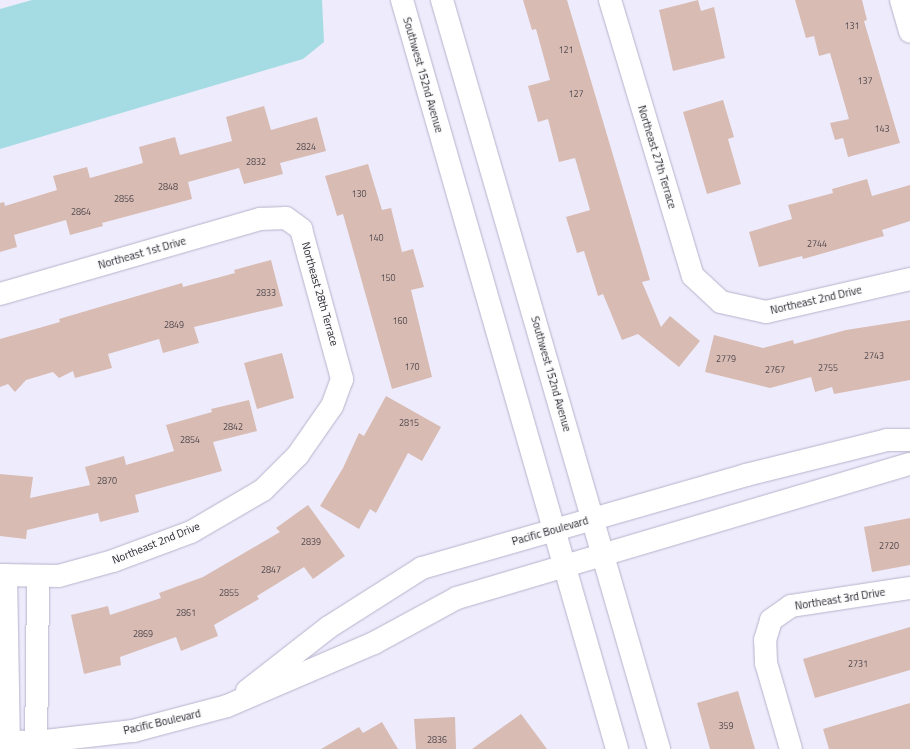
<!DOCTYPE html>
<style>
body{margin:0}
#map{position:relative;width:910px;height:749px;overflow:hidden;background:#eeecfc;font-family:"Titillium Web",sans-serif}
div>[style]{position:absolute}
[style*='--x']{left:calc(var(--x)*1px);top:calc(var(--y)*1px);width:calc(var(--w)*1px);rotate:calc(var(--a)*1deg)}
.water>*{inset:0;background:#a5dbe3}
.building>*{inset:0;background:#d8bbb3}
.roads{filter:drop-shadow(0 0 1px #b6b3cc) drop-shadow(0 0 1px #b6b3cc)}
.minor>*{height:22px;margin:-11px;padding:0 11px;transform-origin:11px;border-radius:11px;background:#fff}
span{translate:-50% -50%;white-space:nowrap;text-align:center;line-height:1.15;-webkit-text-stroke:3px #fbfbfb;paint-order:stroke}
.number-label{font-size:9px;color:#534b50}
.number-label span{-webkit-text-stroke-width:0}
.street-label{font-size:11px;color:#27262f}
</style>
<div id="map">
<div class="water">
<i style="clip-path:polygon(32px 0,322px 0,324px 42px,303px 59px,0 149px,0 9px)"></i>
</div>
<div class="building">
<i style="clip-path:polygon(523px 0,567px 0,650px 280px,642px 282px,661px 327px,670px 316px,700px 341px,679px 367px,638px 334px,622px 340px,603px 294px,598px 296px,584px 251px,577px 253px,566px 217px,590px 210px,575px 158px,559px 162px,548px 119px,538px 122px,528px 86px,550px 80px,536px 29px,532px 30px)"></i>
<i style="clip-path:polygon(698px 0,701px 11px,714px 7px,725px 58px,673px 71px,659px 10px)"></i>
<i style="clip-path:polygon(795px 0,862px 0,867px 20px,864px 21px,900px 143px,848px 157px,843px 138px,835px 140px,830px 123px,849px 119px,830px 53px,819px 56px,814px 36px,806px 38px)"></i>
<i style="clip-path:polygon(723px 100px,734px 137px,728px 139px,741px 184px,707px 194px,683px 112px)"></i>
<i style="clip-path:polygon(264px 106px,271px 130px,317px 117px,326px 151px,280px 163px,283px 174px,244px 184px,239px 168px,188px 182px,192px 199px,102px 223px,103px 226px,70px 235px,66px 220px,14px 235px,17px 247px,0 252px,0 203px,4px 202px,5px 206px,57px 190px,53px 176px,87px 167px,90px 178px,143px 163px,139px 147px,175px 137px,180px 155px,232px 141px,226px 117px)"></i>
<i style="clip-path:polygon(368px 164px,382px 210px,391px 208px,402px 252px,413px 249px,424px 287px,411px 290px,432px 377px,392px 389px,343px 214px,337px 216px,325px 176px)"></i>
<i style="clip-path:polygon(867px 179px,872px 196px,910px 185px,910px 221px,882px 230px,884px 236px,803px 259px,802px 256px,759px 267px,749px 232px,792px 219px,788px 205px,833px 193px,832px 189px)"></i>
<i style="clip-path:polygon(271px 260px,283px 306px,194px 327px,199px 343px,163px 353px,159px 339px,108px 354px,112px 368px,75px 378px,73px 371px,59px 378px,53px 372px,26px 380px,15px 392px,8px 384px,0 387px,0 339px,60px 322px,59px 319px,103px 306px,182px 283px,183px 287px,235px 273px,234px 270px)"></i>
<i style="clip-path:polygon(910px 320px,910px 380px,834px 394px,832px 387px,815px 392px,811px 377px,770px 388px,705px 372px,714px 335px,763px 348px,793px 340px,794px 344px,846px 330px)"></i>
<i style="clip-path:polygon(282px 353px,294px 398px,257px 409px,244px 363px)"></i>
<i style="clip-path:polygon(386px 396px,441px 427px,422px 461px,408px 453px,376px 513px,370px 509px,359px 529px,320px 506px,343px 468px,359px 433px,364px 436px)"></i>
<i style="clip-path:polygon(249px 400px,257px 431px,213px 442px,222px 471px,135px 495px,139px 512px,100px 522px,98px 513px,27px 530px,26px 539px,0 536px,0 474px,33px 477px,30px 498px,90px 485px,85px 467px,124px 456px,126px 465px,174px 451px,166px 425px,212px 412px,211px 409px)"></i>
<i style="clip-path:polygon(308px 505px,345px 556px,313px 579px,304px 567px,257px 596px,259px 599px,214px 625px,218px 636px,181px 651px,176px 637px,120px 657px,121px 665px,84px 674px,71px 615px,108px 606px,110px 615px,161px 598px,159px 593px,203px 577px,280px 532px,276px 528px)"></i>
<i style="clip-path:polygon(910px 518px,910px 565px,872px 572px,864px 527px)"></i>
<i style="clip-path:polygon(910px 627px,910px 670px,815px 698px,803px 659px)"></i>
<i style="clip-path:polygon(738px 691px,755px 749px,710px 749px,697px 703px)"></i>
<i style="clip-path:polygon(910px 703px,910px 749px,829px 749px,823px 729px)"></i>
<i style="clip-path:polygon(521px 714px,547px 749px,472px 749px)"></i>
<i style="clip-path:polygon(455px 717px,456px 749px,416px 749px,414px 719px)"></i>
<i style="clip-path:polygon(382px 722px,398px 749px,321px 749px,359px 727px,363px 733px)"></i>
</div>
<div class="roads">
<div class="minor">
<i style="--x:402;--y:0;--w:779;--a:73.98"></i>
<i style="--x:442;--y:0;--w:780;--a:73.84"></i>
<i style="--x:610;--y:0;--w:288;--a:73.3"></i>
<i style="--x:693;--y:276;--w:38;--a:43"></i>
<i style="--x:721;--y:302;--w:46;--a:12.5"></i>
<i style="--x:766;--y:312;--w:148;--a:-12.9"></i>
<i style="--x:901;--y:0;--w:33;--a:74"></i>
<i style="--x:0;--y:294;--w:271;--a:-16.1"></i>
<i style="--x:260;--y:219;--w:26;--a:-2"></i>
<i style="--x:286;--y:218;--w:19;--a:36"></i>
<i style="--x:301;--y:229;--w:156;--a:74.7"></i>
<i style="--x:342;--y:379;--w:29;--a:110"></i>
<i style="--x:332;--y:406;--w:60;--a:124.8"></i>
<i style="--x:298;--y:455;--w:49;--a:135"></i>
<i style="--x:263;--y:490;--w:83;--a:149.7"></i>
<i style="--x:191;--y:532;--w:83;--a:159.6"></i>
<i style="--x:113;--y:561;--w:56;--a:164.5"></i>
<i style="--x:59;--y:576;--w:59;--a:-179"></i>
<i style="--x:6;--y:575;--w:174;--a:89"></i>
<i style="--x:247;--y:691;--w:104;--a:-38"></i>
<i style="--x:329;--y:627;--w:110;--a:-32.4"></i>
<i style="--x:422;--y:568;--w:337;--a:-16"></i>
<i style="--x:746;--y:475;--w:145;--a:-13.9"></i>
<i style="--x:887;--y:440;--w:23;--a:0"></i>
<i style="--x:0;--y:741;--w:36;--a:2"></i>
<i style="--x:36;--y:742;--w:98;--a:-6.5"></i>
<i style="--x:133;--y:731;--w:97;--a:-14.9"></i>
<i style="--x:227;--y:706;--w:160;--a:-23.2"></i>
<i style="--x:374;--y:643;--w:94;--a:-28.5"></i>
<i style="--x:457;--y:598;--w:472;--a:-16.5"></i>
<i style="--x:36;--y:749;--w:173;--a:-89.3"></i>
<i style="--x:791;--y:749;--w:90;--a:-106.2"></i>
<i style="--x:766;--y:663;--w:23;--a:-92"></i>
<i style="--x:765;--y:640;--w:21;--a:-73"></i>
<i style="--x:771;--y:620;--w:24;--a:-35"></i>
<i style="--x:791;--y:606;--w:120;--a:-8.6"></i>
</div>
</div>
<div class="number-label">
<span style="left:852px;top:26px">131</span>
<span style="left:566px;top:50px">121</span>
<span style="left:865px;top:81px">137</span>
<span style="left:576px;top:94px">127</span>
<span style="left:882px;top:129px">143</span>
<span style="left:306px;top:147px">2824</span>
<span style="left:256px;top:162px">2832</span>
<span style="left:168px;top:187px">2848</span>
<span style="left:359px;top:194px">130</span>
<span style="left:124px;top:199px">2856</span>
<span style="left:81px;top:212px">2864</span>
<span style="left:376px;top:238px">140</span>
<span style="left:817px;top:244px">2744</span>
<span style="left:388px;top:278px">150</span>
<span style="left:266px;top:293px">2833</span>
<span style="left:400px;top:321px">160</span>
<span style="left:174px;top:325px">2849</span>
<span style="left:874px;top:356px">2743</span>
<span style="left:726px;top:359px">2779</span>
<span style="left:412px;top:367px">170</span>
<span style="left:828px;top:368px">2755</span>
<span style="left:775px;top:370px">2767</span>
<span style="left:409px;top:423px">2815</span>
<span style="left:233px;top:427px">2842</span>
<span style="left:190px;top:440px">2854</span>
<span style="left:107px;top:481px">2870</span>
<span style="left:311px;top:542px">2839</span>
<span style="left:889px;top:546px">2720</span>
<span style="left:271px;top:570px">2847</span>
<span style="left:229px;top:593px">2855</span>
<span style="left:186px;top:613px">2861</span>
<span style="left:143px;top:634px">2869</span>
<span style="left:858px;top:664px">2731</span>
<span style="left:726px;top:726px">359</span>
<span style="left:437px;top:740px">2836</span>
</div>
<div class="street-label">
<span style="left:423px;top:75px;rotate:74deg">Southwest 152nd Avenue</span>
<span style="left:657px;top:157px;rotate:73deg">Northeast 27th Terrace</span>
<span style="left:142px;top:253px;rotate:-16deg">Northeast 1st Drive</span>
<span style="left:320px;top:294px;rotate:74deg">Northeast 28th Terrace</span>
<span style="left:816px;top:300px;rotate:-13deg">Northeast 2nd Drive</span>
<span style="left:551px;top:374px;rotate:74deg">Southwest 152nd Avenue</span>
<span style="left:550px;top:531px;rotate:-16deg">Pacific Boulevard</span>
<span style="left:156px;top:543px;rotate:-22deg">Northeast 2nd Drive</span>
<span style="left:840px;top:599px;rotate:-9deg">Northeast 3rd Drive</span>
<span style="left:162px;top:722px;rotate:-13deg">Pacific Boulevard</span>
</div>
</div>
